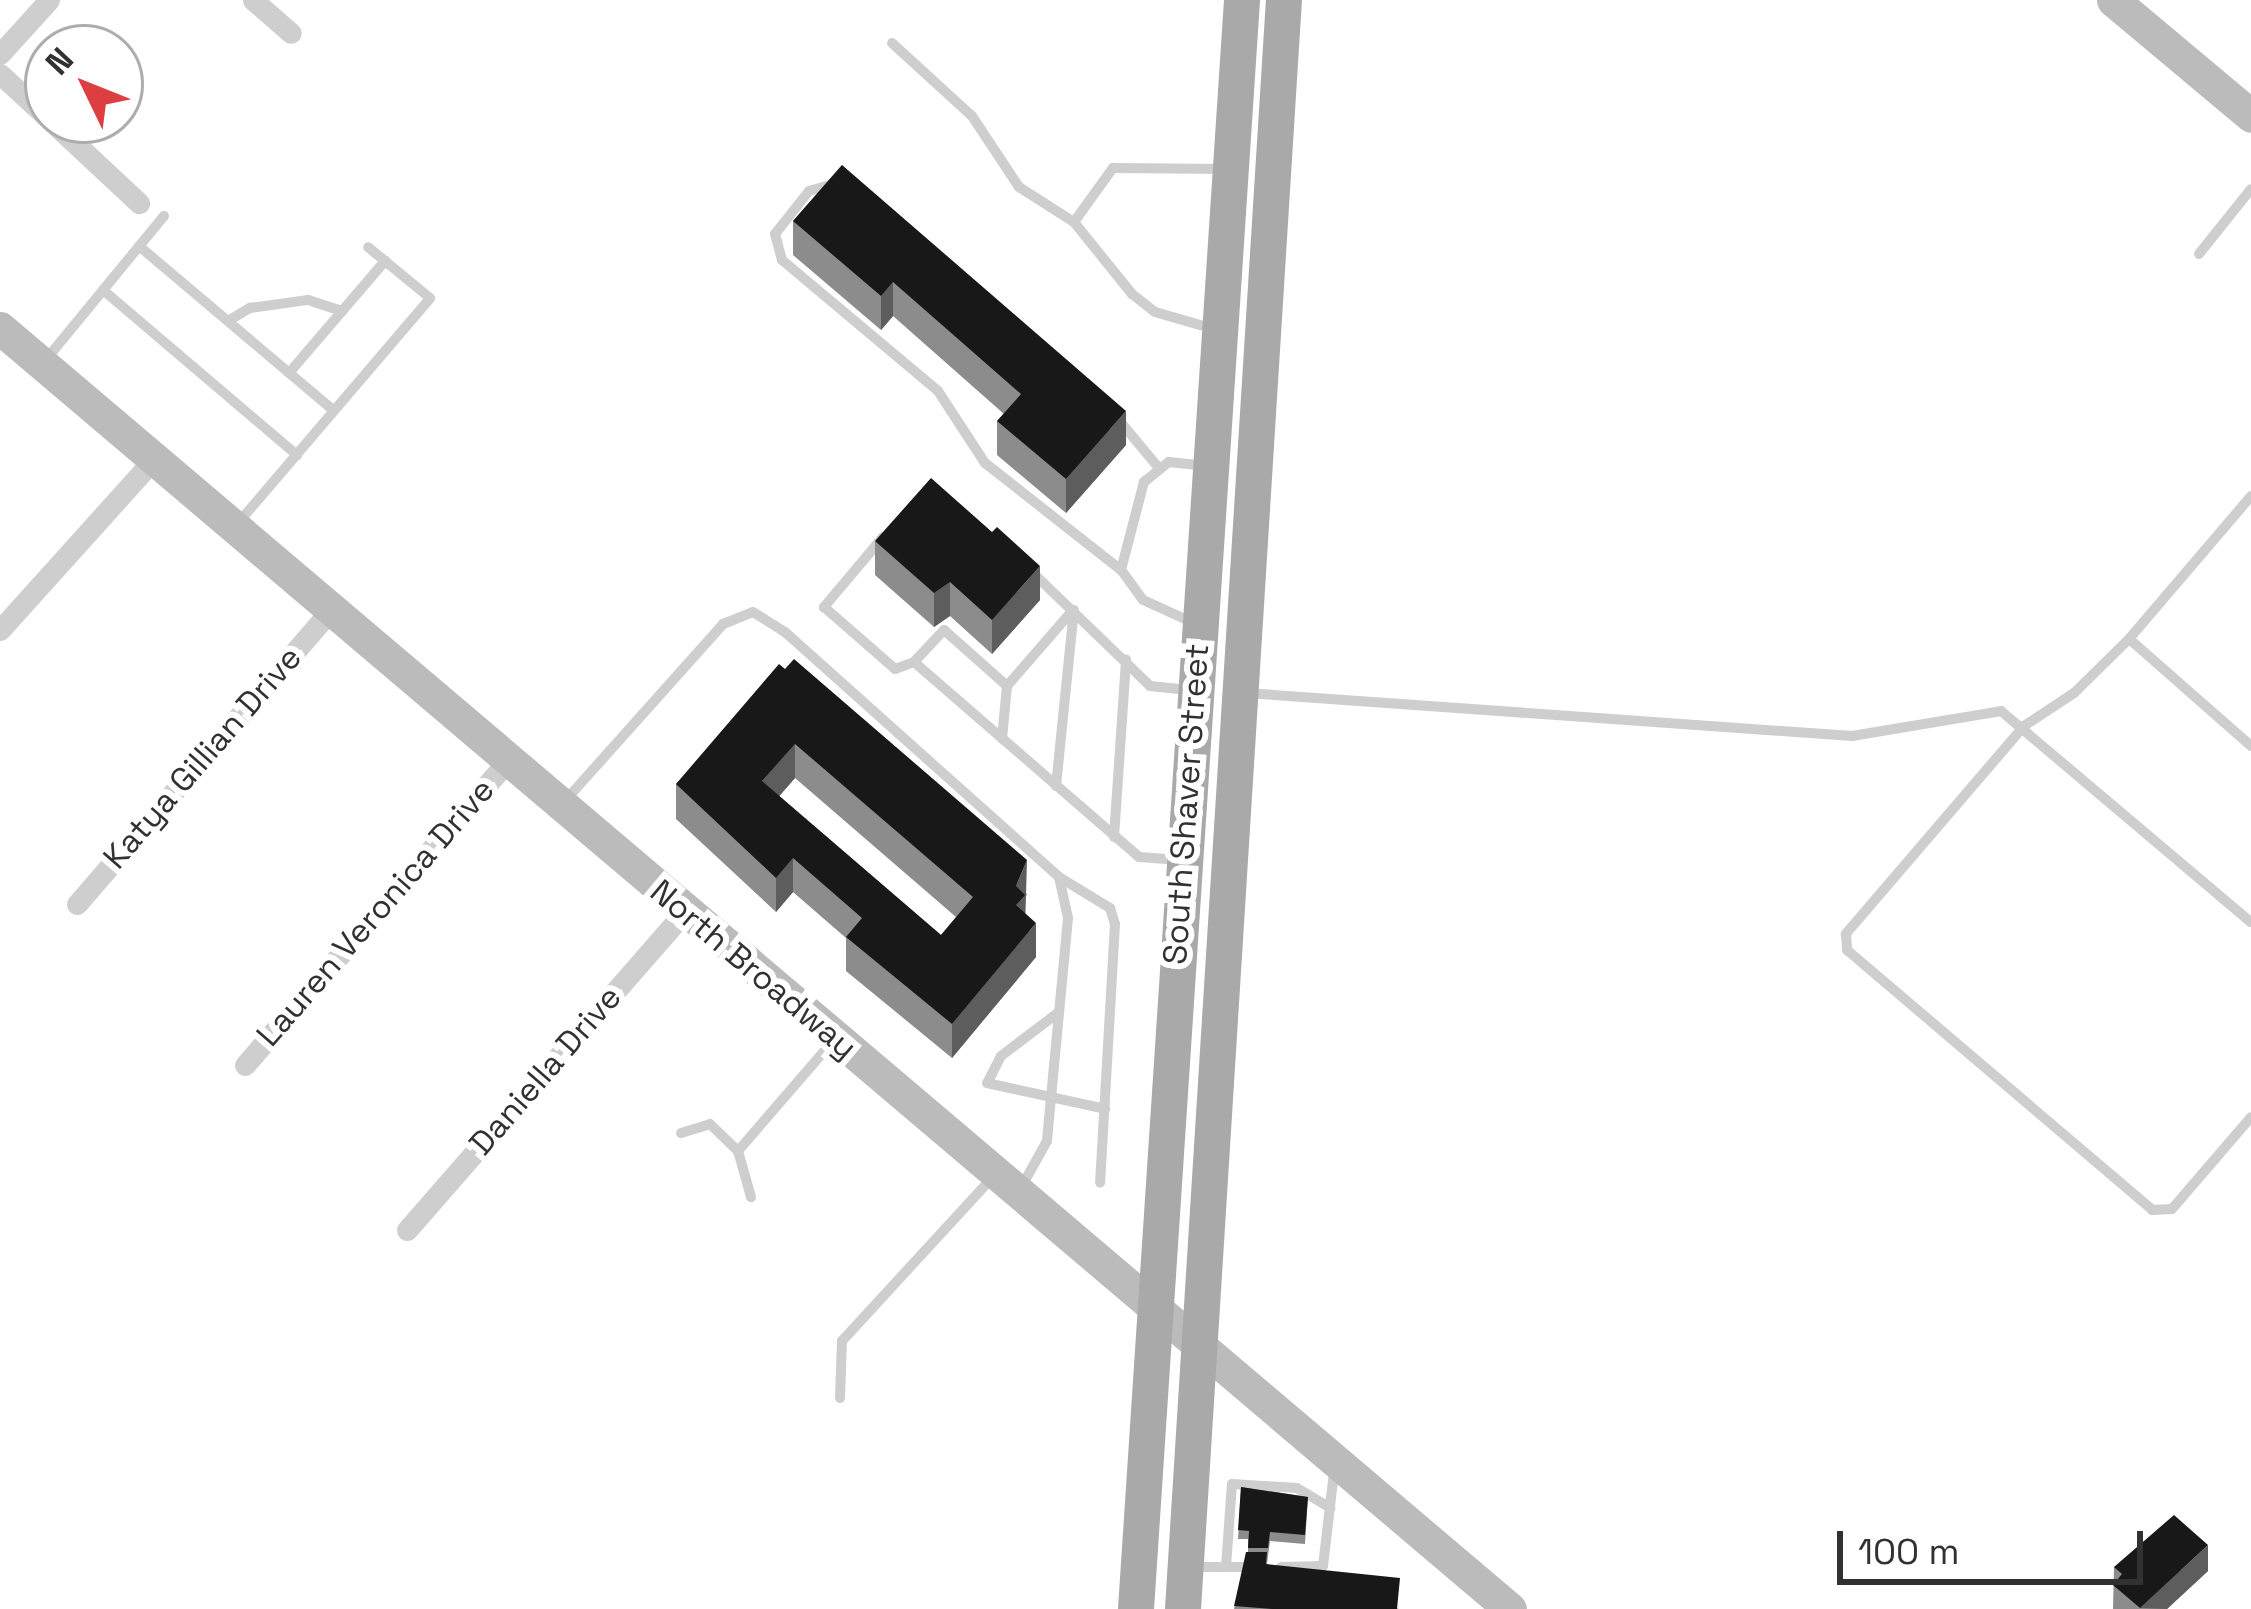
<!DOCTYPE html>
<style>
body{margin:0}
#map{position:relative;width:2251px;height:1609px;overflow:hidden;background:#fff;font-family:"Space Grotesk",sans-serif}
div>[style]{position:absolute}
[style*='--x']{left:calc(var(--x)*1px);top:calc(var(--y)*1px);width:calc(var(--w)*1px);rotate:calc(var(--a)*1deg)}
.lane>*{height:10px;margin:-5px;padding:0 5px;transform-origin:5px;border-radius:5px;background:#cecece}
.street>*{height:21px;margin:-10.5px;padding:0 10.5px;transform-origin:10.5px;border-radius:10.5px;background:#cecece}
.secondary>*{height:33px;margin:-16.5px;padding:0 16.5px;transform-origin:16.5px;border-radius:16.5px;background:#bbb}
.primary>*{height:36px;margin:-18px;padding:0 18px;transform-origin:18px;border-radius:18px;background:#a9a9a9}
.wall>*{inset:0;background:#8c8c8c}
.shaded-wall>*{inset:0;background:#5d5d5d}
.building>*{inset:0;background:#181818}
span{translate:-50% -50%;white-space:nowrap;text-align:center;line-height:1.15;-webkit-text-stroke:12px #fff;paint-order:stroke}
.street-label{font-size:33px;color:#313131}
.north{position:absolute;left:24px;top:24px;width:120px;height:120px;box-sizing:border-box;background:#fff;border:3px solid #adadad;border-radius:50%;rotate:313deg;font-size:33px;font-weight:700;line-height:48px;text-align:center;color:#313131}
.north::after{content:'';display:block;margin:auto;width:42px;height:54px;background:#dd3e40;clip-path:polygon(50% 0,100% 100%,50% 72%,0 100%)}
.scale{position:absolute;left:1837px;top:1531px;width:306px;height:54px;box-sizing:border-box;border:6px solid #313131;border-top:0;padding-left:15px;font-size:36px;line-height:42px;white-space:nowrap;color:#313131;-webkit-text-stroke:9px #fff;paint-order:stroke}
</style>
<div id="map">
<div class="lane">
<i style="--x:892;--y:43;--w:108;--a:42.4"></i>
<i style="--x:972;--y:116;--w:85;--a:56.5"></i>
<i style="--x:1019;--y:187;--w:65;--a:32.5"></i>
<i style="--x:837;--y:183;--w:29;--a:164"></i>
<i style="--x:809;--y:191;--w:55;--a:128.3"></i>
<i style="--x:775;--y:234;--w:27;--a:75"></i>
<i style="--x:782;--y:260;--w:204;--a:40"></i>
<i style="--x:938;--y:391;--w:86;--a:56.9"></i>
<i style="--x:985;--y:463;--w:173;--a:38.2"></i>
<i style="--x:139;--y:246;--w:255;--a:40.2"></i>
<i style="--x:2199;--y:254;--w:83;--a:-51.3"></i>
<i style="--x:103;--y:290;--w:255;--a:40.4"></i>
<i style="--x:228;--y:321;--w:26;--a:-31"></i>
<i style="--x:250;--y:308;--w:59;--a:-7.9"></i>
<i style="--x:308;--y:300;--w:36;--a:18"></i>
<i style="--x:1214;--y:329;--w:61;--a:-163.9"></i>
<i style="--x:1155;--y:312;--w:29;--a:-142"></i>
<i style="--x:1132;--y:294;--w:92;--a:-128.9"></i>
<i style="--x:1074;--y:222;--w:67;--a:-54.2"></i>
<i style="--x:1113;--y:168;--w:114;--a:0.5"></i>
<i style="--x:44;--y:362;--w:189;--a:-50.6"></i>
<i style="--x:289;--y:373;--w:148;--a:-49.4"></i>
<i style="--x:1118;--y:419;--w:62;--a:50.2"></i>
<i style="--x:239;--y:522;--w:294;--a:-49.5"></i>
<i style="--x:430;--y:298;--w:80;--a:-140.6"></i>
<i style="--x:883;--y:537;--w:92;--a:130.1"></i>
<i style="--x:824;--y:607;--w:94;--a:41.1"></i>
<i style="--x:895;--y:669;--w:20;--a:-20"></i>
<i style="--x:914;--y:662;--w:298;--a:40.9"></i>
<i style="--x:1139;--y:857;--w:41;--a:4.2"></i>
<i style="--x:1032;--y:572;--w:164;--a:44"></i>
<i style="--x:1150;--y:686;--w:39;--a:6"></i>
<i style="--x:1196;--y:624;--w:58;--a:-155.6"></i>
<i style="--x:1143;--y:600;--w:37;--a:-126"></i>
<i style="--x:1121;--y:570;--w:91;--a:-75.4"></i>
<i style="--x:1144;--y:482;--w:32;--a:-39"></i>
<i style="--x:1169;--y:462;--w:36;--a:6"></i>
<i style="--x:2129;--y:639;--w:188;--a:-49.5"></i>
<i style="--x:914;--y:662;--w:44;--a:-46.8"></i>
<i style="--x:944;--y:630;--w:84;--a:41.6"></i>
<i style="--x:1007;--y:686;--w:53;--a:95.4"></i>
<i style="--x:1007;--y:686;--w:98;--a:-49.1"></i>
<i style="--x:1246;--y:693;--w:608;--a:4.06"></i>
<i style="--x:1852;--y:736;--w:151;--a:-9.5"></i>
<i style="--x:2001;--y:711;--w:327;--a:40.2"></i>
<i style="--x:2251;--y:746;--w:162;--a:-138.7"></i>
<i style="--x:2129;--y:639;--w:77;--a:135.5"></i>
<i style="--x:2074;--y:693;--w:60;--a:146.6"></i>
<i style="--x:2024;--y:726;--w:274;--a:130.6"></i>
<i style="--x:1846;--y:934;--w:16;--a:86"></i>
<i style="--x:1847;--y:950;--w:401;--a:40.4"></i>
<i style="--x:2152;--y:1210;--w:20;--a:-3"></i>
<i style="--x:2172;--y:1209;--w:121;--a:-49.3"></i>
<i style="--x:1056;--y:786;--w:177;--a:-84.2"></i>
<i style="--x:564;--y:802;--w:239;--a:-48.2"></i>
<i style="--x:723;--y:624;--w:32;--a:-22"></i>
<i style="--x:753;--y:612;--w:38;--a:32"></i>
<i style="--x:785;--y:632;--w:368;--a:41.8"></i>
<i style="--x:1059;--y:877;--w:42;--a:77.6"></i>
<i style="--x:1068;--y:918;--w:224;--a:95.4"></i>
<i style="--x:1047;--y:1141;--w:51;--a:119.1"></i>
<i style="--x:1114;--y:837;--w:178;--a:-86.1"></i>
<i style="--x:1059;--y:877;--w:60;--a:31.3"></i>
<i style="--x:1110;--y:908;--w:17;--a:73"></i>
<i style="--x:1115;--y:924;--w:259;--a:93.3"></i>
<i style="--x:1059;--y:1012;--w:73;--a:142.8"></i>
<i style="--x:1001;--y:1056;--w:30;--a:117"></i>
<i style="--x:987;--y:1083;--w:121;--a:12.4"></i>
<i style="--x:681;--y:1133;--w:30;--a:-17"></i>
<i style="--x:710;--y:1124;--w:39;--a:44"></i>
<i style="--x:738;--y:1151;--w:48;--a:74.2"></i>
<i style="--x:738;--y:1151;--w:145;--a:-49.2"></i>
<i style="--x:840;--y:1398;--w:57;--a:-88"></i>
<i style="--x:842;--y:1341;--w:223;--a:-47.4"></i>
<i style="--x:1191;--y:1567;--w:65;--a:0"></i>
<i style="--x:1226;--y:1567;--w:83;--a:-85.9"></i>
<i style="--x:1232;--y:1484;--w:65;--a:3.5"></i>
<i style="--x:1297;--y:1488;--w:39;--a:31"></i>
<i style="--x:1281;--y:1567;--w:42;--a:-1.4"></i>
<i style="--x:1323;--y:1566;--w:95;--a:-83.3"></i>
</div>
<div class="street">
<i style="--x:253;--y:0;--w:50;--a:41"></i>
<i style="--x:0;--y:54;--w:73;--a:-47.8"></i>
<i style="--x:0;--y:74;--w:65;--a:42.5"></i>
<i style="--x:50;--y:120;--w:122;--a:43"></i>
<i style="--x:0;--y:630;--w:229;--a:-48"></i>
<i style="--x:77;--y:904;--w:386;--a:-49.2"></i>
<i style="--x:245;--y:1065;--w:401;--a:-49.2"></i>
<i style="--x:407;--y:1230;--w:421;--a:-48.9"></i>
</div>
<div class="secondary">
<i style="--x:2113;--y:0;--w:180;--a:40"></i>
<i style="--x:0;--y:328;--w:1980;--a:40.31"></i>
</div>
<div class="primary">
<i style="--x:1136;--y:1609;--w:1612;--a:-86.23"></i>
<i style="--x:1183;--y:1609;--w:1612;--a:-86.41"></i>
</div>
<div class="wall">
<i style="clip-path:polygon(842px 165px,1126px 445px,1066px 513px,997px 455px,997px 421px,1004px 414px,893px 316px,881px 330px,793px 255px,793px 221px)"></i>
<i style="clip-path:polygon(875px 541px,1040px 600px,992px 654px,950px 616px,934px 627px,875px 575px)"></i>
<i style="clip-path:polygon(evenodd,785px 669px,1027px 894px,1025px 899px,1025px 914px,1036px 957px,952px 1058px,846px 971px,846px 938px,793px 892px,776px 912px,676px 819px,676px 784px,785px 669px,795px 778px,956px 917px,941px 935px,779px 796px,795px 778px)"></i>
<i style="clip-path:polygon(1241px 1487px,1308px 1497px,1305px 1544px,1270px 1541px,1267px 1564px,1399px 1609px,1234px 1609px,1248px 1552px,1248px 1539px,1238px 1539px)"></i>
<i style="clip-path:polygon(2114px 1567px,2208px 1571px,2167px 1609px,2113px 1609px)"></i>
</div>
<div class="shaded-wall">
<i style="clip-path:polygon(893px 282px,893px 316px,881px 330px,881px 296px)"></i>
<i style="clip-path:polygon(1126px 411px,1126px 445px,1066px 513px,1066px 479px)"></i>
<i style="clip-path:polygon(1040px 566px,1040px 600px,992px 654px,992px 620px)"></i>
<i style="clip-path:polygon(950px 582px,950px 616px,934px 627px,934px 593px)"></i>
<i style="clip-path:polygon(795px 744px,795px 778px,762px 816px,762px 781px)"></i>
<i style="clip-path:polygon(793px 858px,793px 892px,776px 912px,776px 878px)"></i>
<i style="clip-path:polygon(1027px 860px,1025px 929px,1016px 939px,1016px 886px)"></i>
<i style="clip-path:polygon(1036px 923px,1036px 957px,952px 1058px,952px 1024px)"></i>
<i style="clip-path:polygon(2208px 1545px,2208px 1571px,2167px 1609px,2140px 1608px)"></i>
</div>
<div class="building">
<i style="clip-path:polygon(842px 165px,1126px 411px,1066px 479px,997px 421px,1021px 394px,893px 282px,881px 296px,793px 221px)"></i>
<i style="clip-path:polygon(931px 478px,992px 532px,997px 527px,1040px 566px,992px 620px,950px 582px,934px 593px,875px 541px)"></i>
<i style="clip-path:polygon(evenodd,794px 659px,1027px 860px,1016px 886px,1025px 895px,1016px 905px,1036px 923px,952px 1024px,846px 937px,862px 918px,793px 858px,776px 878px,676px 784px,779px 664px,785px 669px,794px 659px,795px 744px,973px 897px,941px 935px,762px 781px,795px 744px)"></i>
<i style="clip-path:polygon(1241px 1487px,1308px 1497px,1305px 1535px,1270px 1532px,1268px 1548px,1248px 1548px,1249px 1531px,1238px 1530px)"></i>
<i style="clip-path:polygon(2174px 1515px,2208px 1545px,2140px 1608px,2113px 1585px,2122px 1574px,2114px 1567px)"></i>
<i style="clip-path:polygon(1246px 1552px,1267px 1552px,1266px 1564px,1400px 1578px,1397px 1609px,1272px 1609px,1234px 1606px)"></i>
</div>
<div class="street-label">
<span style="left:203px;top:758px;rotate:-49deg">Katya Gillian Drive</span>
<span style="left:1187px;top:804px;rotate:-86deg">South Shaver Street</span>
<span style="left:376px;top:913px;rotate:-49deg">Lauren Veronica Drive</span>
<span style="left:753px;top:970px;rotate:40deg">North Broadway</span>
<span style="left:546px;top:1071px;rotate:-49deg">Daniella Drive</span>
</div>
<div class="north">N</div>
<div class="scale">100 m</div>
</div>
